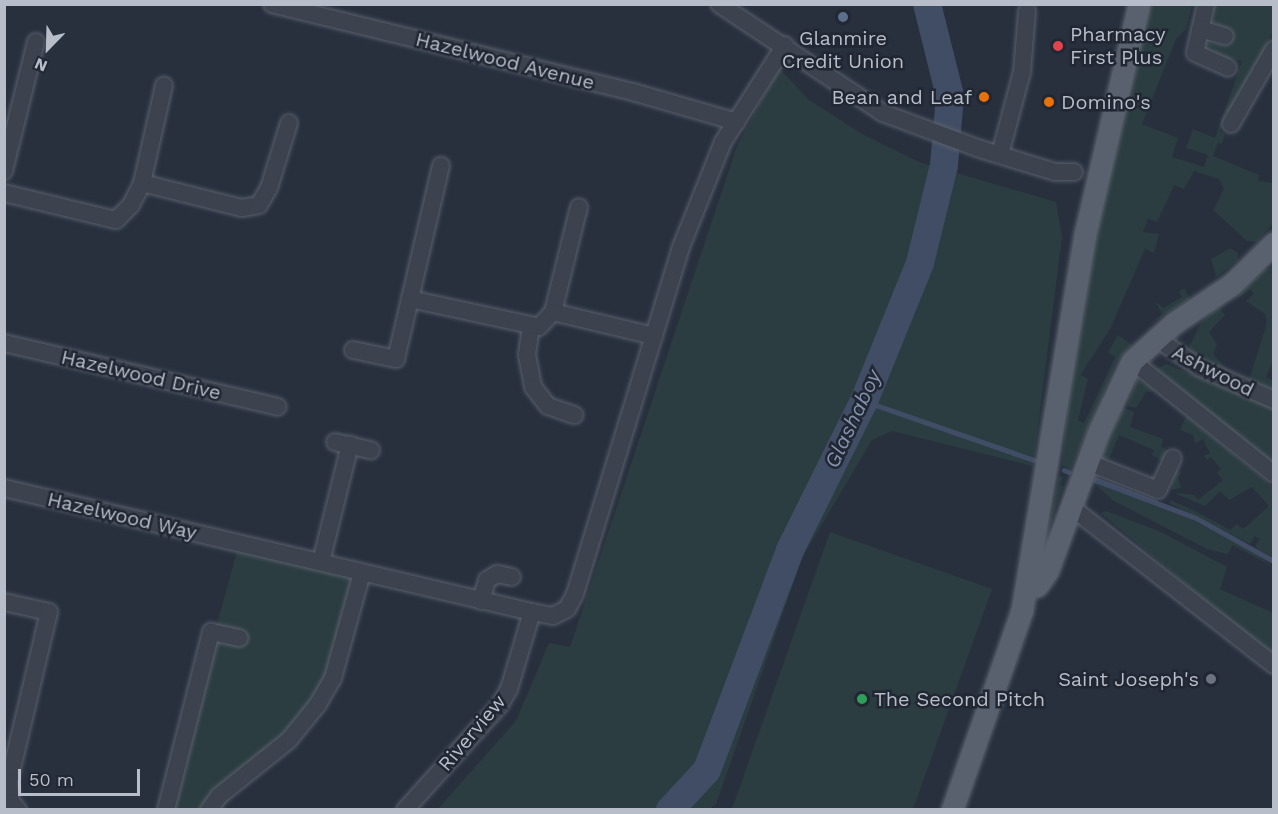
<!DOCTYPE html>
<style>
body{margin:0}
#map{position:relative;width:1278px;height:814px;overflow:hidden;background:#28303e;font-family:"Work Sans",sans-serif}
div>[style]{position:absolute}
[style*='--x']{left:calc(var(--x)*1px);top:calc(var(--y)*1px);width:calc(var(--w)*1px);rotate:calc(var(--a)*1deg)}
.green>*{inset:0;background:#2b3d40}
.water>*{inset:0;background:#404d65}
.stream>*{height:4.5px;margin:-2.25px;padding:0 2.25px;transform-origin:2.25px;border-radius:2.25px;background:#404d65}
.river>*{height:28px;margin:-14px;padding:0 14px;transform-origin:14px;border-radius:14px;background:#404d65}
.roads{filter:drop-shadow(0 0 2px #5a606c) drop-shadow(0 0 2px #5a606c)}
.minor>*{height:16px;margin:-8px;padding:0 8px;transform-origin:8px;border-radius:8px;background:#3c424e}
.major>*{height:21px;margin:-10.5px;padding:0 10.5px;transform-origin:10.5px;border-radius:10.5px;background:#5a616e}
.dots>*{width:16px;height:16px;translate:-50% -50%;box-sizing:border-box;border:3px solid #212733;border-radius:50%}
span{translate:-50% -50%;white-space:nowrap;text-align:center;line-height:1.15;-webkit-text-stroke:5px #212733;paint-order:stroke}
.poi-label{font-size:20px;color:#b8bec9}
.left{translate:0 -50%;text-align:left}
.right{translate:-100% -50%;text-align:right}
.street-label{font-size:20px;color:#b8bec9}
.water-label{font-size:21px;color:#8392ad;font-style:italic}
.frame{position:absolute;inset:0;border:6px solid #b8bec9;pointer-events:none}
.north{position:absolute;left:18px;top:18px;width:60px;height:60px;-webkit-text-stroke:4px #212733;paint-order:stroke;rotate:203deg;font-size:16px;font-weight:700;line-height:24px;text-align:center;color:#b8bec9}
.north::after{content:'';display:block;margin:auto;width:21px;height:27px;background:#b8bec9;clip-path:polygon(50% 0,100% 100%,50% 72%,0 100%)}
.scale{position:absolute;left:18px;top:769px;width:122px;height:27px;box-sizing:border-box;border:3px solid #b8bec9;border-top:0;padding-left:8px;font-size:18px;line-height:21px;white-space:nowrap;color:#b8bec9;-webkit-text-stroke:4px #212733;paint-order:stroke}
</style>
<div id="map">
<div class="green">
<i style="clip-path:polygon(1147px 5px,1192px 5px,1186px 29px,1176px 39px,1142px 124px,1178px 138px,1172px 157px,1204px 167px,1208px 155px,1186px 148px,1193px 129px,1215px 138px,1242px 61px,1206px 53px,1205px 42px,1226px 45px,1230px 33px,1212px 22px,1214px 5px,1273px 5px,1273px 32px,1231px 113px,1226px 112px,1220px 131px,1225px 134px,1222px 144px,1218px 143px,1213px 156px,1259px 175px,1258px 181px,1273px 183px,1273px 223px,1257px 242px,1247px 241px,1213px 210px,1224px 189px,1219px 179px,1194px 171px,1184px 189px,1174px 185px,1157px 222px,1148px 219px,1143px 232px,1159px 234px,1154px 253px,1145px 249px,1110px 329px,1083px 371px,1081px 375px,1088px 379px,1078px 420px,1084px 423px,1115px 357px,1108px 352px,1118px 335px,1132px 345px,1118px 360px,1070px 470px,1062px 465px,1072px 360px,1091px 237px)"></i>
<i style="clip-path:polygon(779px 68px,809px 100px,862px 134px,919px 162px,1056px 202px,1062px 237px,1033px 466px,892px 431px,872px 440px,803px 556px,716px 804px,708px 810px,437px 810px,516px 721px,549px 643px,570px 647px,737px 146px)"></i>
<i style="clip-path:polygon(1230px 248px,1238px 253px,1238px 260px,1216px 277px,1211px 259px)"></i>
<i style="clip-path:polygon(1273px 261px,1273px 361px,1266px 377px,1273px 381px,1273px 390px,1249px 380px,1267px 323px,1265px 314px,1246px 301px,1254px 294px,1250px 289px,1242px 296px,1228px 299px,1220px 309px,1225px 315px,1209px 332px,1217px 344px,1213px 354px,1231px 373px,1191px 354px,1189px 347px,1201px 323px,1219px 305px,1245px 286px,1264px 268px,1271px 269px)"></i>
<i style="clip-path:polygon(1184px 288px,1190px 299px,1148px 325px,1162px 314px,1155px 301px,1163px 308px,1182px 297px,1179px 292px)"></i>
<i style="clip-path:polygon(1166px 364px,1273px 408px,1273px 464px,1156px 369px)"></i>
<i style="clip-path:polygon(1137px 379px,1156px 391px,1146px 392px,1136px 408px,1127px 406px)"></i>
<i style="clip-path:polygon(1119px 406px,1134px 412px,1130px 427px,1163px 439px,1161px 447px,1169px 451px,1165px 462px,1152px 455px,1154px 450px,1119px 435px,1108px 462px,1101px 459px)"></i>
<i style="clip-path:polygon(1186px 416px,1273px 487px,1273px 558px,1255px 547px,1260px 539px,1255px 536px,1250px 544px,1169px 503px,1170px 500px,1197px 512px,1230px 530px,1237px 524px,1243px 529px,1269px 506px,1252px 487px,1229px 500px,1220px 491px,1205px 506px,1174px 493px,1194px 495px,1198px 500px,1223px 480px,1217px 473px,1221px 469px,1211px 457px,1207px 460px,1204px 456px,1210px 453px,1203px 439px,1195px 443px,1193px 435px,1180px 430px)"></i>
<i style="clip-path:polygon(1175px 467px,1181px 473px,1178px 477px,1181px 488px,1171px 490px)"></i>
<i style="clip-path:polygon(1059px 476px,1063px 477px,1060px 485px,1063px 486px,1047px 536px)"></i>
<i style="clip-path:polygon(1092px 482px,1196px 521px,1251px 550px,1273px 567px,1233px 545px,1228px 554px,1207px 549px,1114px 501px)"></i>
<i style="clip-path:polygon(1106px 511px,1159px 531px,1227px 567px,1220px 589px,1273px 613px,1273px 657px,1101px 513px)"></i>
<i style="clip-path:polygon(830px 532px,992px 589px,913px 809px,732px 809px)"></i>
<i style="clip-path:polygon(239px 544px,362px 573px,333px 678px,221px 809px,166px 810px)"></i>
</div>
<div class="water">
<i style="clip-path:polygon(1095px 477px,1197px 516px,1273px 558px,1273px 564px,1196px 521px,1092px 482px)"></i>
</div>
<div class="stream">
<i style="--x:864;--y:401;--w:180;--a:19.1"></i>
<i style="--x:1064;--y:470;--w:5;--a:22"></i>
</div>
<div class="river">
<i style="--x:670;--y:810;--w:54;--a:-47.2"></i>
<i style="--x:707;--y:770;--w:235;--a:-69.3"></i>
<i style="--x:790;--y:550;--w:166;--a:-63.6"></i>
<i style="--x:864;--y:401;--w:149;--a:-67.9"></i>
<i style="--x:920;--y:263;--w:101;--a:-76.2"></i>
<i style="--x:944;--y:165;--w:69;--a:-85"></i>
<i style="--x:950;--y:96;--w:95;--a:-104"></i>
</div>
<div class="roads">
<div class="minor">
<i style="--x:272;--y:4;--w:372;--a:13.7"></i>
<i style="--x:633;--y:92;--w:108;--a:16.1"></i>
<i style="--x:719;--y:4;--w:197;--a:33.6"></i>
<i style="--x:883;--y:113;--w:100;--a:20.4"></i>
<i style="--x:977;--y:148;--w:82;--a:17.1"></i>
<i style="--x:1055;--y:172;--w:19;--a:0"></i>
<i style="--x:1206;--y:4;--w:50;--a:102.7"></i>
<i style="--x:1195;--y:53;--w:36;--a:24"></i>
<i style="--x:1200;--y:29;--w:26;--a:16"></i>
<i style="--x:1231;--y:124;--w:86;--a:-60.2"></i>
<i style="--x:1002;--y:147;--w:78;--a:-75.1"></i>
<i style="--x:1022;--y:72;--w:61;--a:-85.3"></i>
<i style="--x:4;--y:171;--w:133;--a:-76.1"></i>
<i style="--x:142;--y:183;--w:103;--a:14"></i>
<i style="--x:242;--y:208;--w:17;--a:-10"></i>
<i style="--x:259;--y:205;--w:20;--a:-60"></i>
<i style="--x:269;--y:188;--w:68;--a:-72.9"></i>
<i style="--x:4;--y:193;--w:115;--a:13.6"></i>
<i style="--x:116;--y:220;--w:21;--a:-45"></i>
<i style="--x:131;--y:205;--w:25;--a:-63"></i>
<i style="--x:142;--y:183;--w:100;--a:-77.3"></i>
<i style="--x:410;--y:299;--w:137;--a:-76.9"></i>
<i style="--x:553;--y:312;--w:108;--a:-76.1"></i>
<i style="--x:531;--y:326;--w:29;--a:98"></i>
<i style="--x:527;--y:355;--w:33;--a:79"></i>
<i style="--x:533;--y:387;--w:24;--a:52"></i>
<i style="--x:548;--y:406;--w:28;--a:19"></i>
<i style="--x:1156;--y:338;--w:53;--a:34.3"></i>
<i style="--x:1200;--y:368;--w:81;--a:23.4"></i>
<i style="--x:4;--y:343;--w:281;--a:13.1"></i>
<i style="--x:353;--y:350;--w:44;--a:11.8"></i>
<i style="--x:396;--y:359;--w:62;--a:-76.9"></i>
<i style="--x:410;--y:299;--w:132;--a:12.2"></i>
<i style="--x:539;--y:327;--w:21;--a:-47"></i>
<i style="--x:553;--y:312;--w:104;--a:13.4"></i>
<i style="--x:1132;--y:361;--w:181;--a:38.5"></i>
<i style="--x:335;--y:442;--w:37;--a:13"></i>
<i style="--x:1087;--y:462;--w:76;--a:21.5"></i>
<i style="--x:1158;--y:490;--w:35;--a:-65"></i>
<i style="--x:4;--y:488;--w:542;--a:13.22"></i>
<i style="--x:532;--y:612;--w:21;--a:11"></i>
<i style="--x:553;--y:616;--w:16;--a:-27"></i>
<i style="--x:567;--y:609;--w:17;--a:-62"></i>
<i style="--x:575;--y:594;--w:363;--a:-73"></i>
<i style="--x:681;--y:247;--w:113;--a:-68.2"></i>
<i style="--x:723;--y:142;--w:115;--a:-57.4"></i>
<i style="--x:1071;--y:507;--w:257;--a:37.9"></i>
<i style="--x:321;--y:562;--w:121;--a:-76.1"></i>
<i style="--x:481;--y:601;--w:22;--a:-74"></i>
<i style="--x:487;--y:580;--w:12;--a:-31"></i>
<i style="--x:497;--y:574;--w:15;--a:11"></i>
<i style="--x:4;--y:602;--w:46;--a:12.5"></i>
<i style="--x:49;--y:612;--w:174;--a:103.3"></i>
<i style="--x:9;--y:781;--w:21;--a:85"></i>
<i style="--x:11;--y:802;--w:11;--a:49"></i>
<i style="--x:166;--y:810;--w:184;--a:-75.8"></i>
<i style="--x:211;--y:632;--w:29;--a:12"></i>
<i style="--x:209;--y:810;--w:17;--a:-54"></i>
<i style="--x:219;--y:796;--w:90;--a:-38.7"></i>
<i style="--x:289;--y:740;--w:46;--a:-51.1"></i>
<i style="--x:318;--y:704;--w:30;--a:-60"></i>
<i style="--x:333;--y:678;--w:109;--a:-74.6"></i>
<i style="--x:405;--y:810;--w:140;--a:-47.9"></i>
<i style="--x:499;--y:706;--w:20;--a:-60"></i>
<i style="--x:509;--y:689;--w:80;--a:-73.4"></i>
</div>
<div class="major">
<i style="--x:1028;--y:585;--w:9;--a:6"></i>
<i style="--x:1037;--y:586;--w:19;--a:-55"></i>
<i style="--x:1048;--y:570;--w:148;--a:-69.9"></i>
<i style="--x:1099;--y:431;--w:77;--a:-64.8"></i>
<i style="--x:1132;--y:361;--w:57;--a:-42.1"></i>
<i style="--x:1174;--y:323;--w:70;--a:-33.9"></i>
<i style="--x:1232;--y:284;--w:59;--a:-44.3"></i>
<i style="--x:952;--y:810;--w:212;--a:-70.7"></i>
<i style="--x:1022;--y:610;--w:381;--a:-80.5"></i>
<i style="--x:1085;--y:234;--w:236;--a:-76.8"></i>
</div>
</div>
<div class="dots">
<i style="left:843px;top:17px;background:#5c6f8a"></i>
<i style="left:1058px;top:46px;background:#e0444e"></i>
<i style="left:984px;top:97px;background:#e8710a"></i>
<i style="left:1049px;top:102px;background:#e8710a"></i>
<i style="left:1211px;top:679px;background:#6b7280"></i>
<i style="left:862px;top:699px;background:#2e9e5b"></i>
</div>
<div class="poi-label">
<span class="left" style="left:1070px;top:46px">Pharmacy<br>First Plus</span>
<span style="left:843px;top:50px">Glanmire<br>Credit Union</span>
<span class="right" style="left:972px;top:97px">Bean and Leaf</span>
<span class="left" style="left:1061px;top:102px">Domino's</span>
<span class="right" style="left:1199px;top:679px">Saint Joseph's</span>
<span class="left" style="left:874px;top:699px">The Second Pitch</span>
</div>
<div class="street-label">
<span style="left:505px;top:61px;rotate:14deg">Hazelwood Avenue</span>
<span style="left:1213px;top:371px;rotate:27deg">Ashwood</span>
<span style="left:141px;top:375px;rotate:13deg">Hazelwood Drive</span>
<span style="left:122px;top:516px;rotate:13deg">Hazelwood Way</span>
<span style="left:472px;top:733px;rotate:-50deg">Riverview</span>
</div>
<div class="water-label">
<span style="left:853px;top:419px;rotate:-65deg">Glashaboy</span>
</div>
<div class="frame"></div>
<div class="north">N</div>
<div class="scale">50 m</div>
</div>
